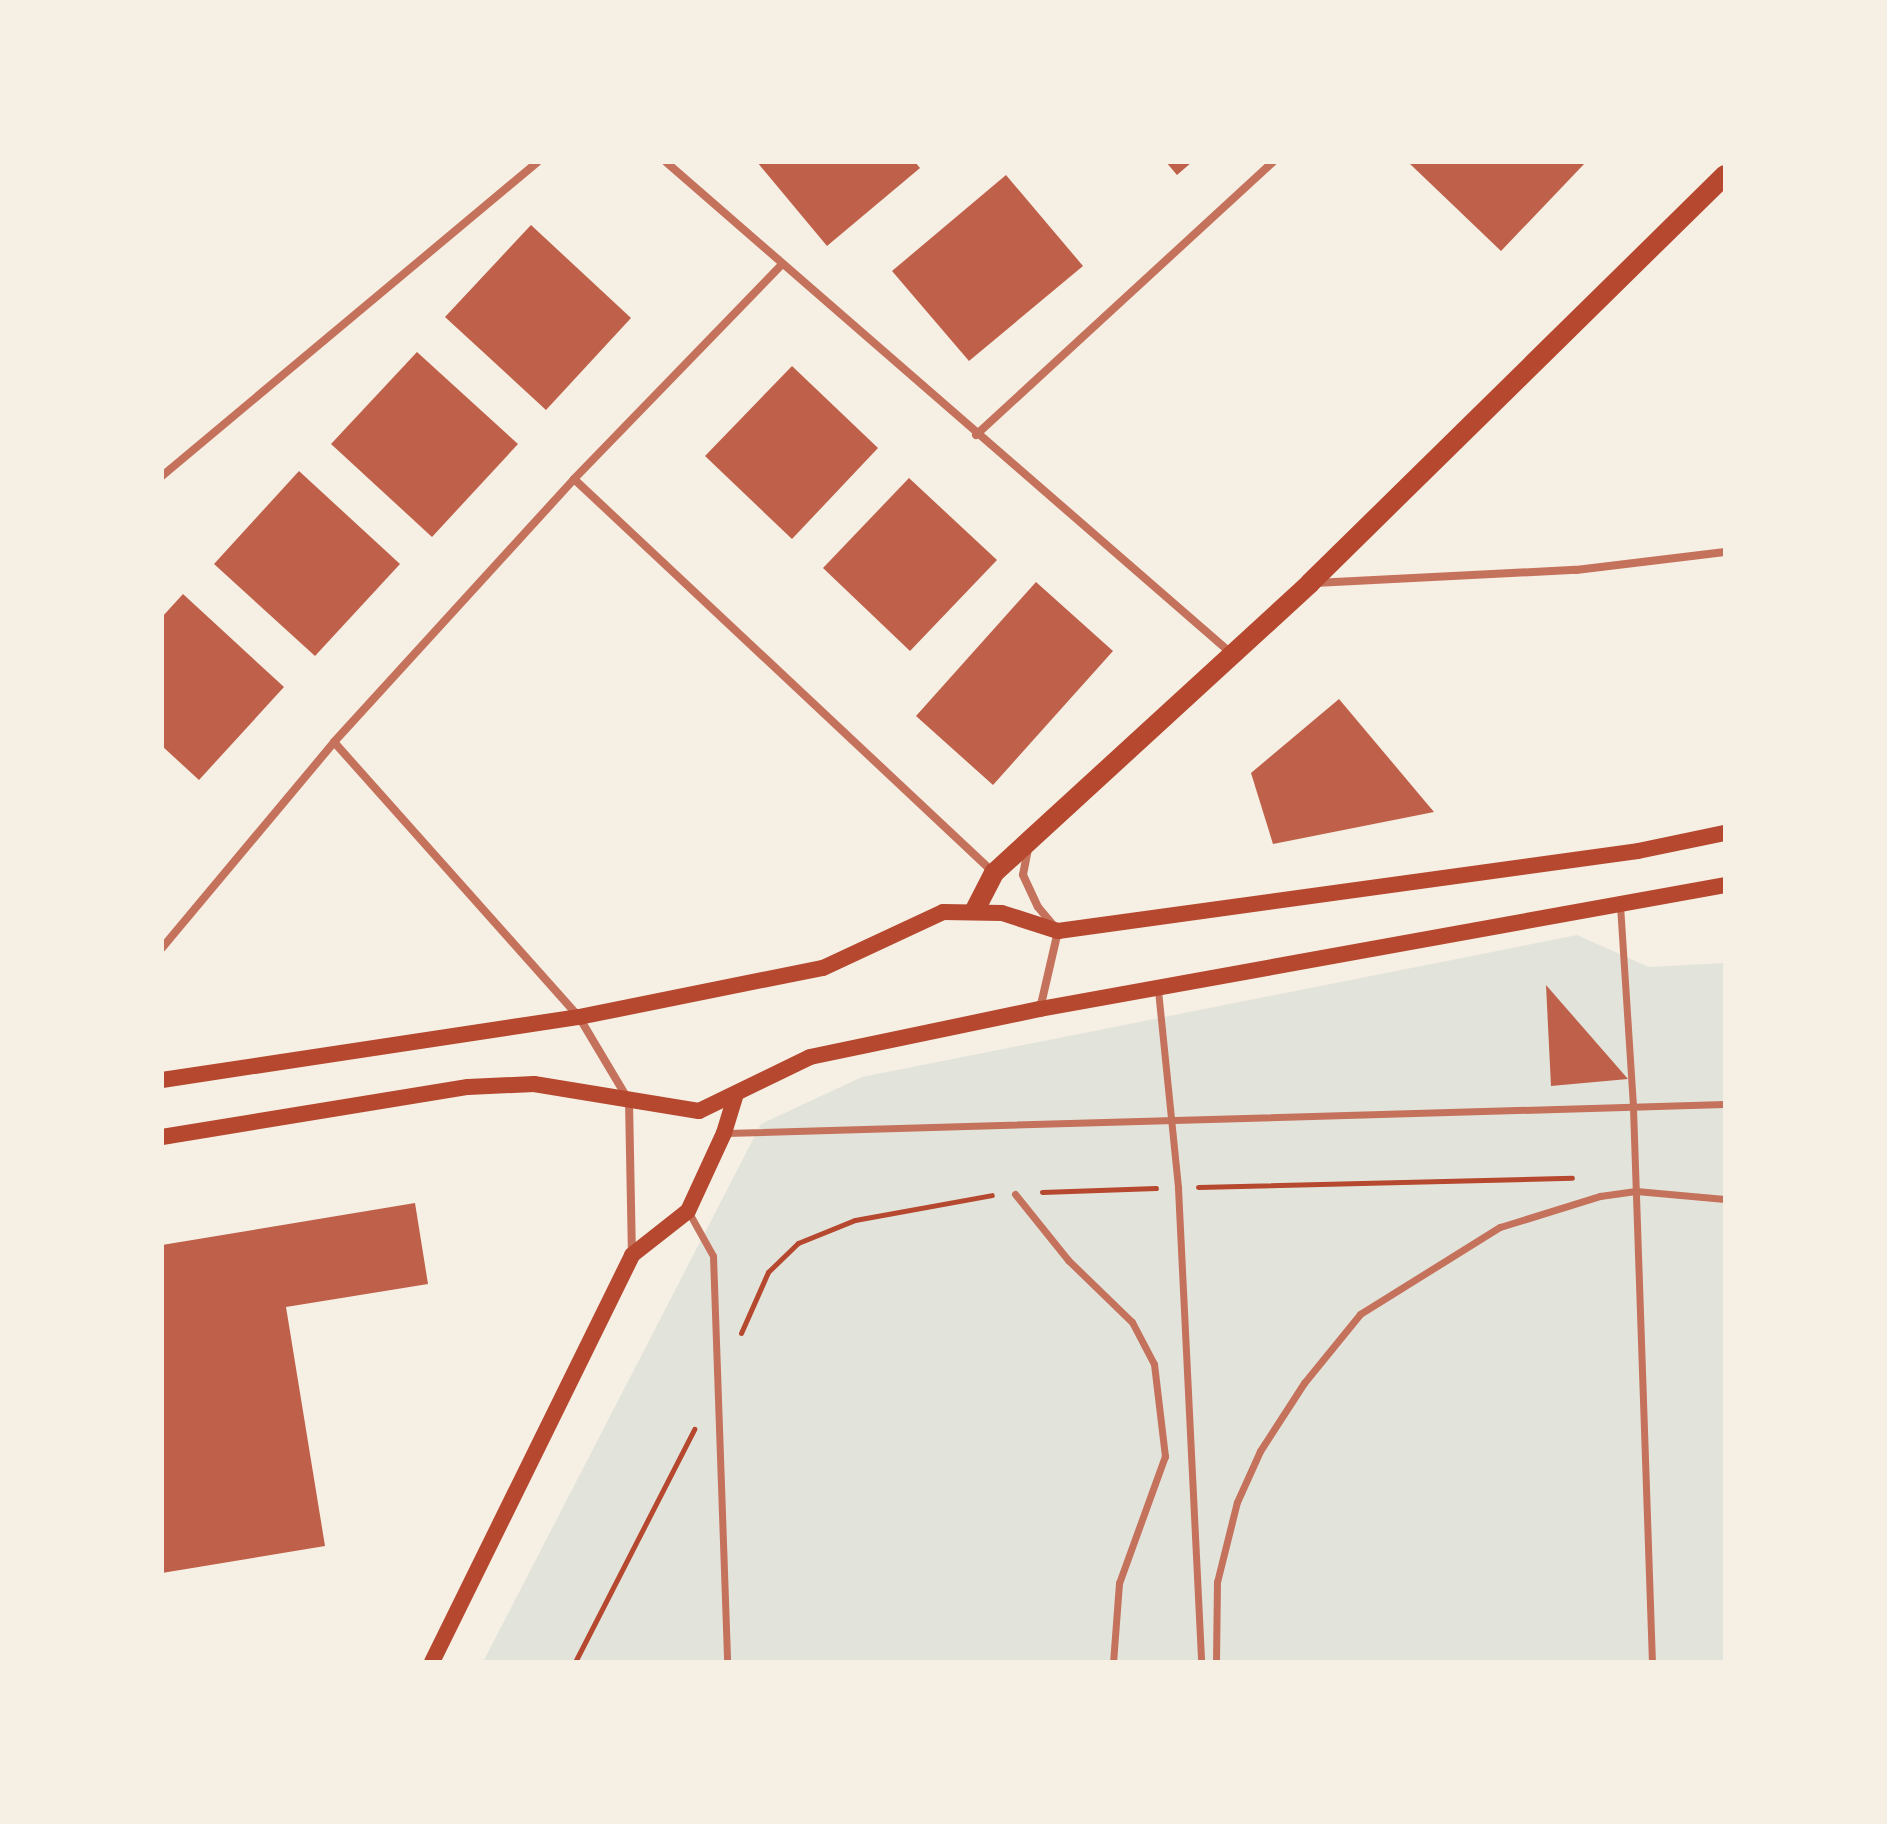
<!DOCTYPE html>
<style>
body{margin:0}
#map{position:relative;width:1887px;height:1824px;overflow:hidden;background:#f6efe4;font-family:"Source Sans 3",sans-serif}
div>[style]{position:absolute}
[style*='--x']{left:calc(var(--x)*1px);top:calc(var(--y)*1px);width:calc(var(--w)*1px);rotate:calc(var(--a)*1deg)}
.green>*{inset:0;background:#e2e4dc}
.building>*{inset:0;background:#bf614a}
.path>*{height:5px;margin:-2.5px;padding:0 2.5px;transform-origin:2.5px;border-radius:2.5px;background:#b5482f}
.pedestrian>*{height:7px;margin:-3.5px;padding:0 3.5px;transform-origin:3.5px;border-radius:3.5px;background:#c5725c}
.minor>*{height:8px;margin:-4px;padding:0 4px;transform-origin:4px;border-radius:4px;background:#c5725c}
.secondary>*{height:16px;margin:-8px;padding:0 8px;transform-origin:8px;border-radius:8px;background:#b5482f}
.primary>*{height:20px;margin:-10px;padding:0 10px;transform-origin:10px;border-radius:10px;background:#b5482f}
span{translate:-50% -50%;white-space:nowrap;text-align:center;line-height:1.15;-webkit-text-stroke:8px #f6efe4;paint-order:stroke}
.frame{position:absolute;inset:0;border:164px solid #f6efe4;pointer-events:none}
</style>
<div id="map">
<div class="green">
<i style="clip-path:polygon(1577px 935px,1649px 967px,1725px 963px,1725px 1662px,483px 1662px,761px 1124px,862px 1077px)"></i>
</div>
<div class="building">
<i style="clip-path:polygon(757px 162px,915px 162px,920px 168px,827px 246px)"></i>
<i style="clip-path:polygon(1166px 162px,1192px 162px,1177px 175px)"></i>
<i style="clip-path:polygon(1408px 162px,1586px 162px,1501px 251px)"></i>
<i style="clip-path:polygon(1006px 175px,1083px 266px,969px 361px,892px 271px)"></i>
<i style="clip-path:polygon(531px 225px,631px 318px,546px 410px,445px 317px)"></i>
<i style="clip-path:polygon(417px 352px,518px 444px,432px 537px,331px 444px)"></i>
<i style="clip-path:polygon(792px 366px,878px 448px,792px 539px,705px 456px)"></i>
<i style="clip-path:polygon(299px 471px,400px 564px,315px 656px,214px 564px)"></i>
<i style="clip-path:polygon(909px 478px,997px 560px,910px 651px,823px 568px)"></i>
<i style="clip-path:polygon(1036px 582px,1113px 651px,993px 785px,916px 716px)"></i>
<i style="clip-path:polygon(183px 594px,284px 687px,199px 780px,162px 746px,162px 617px)"></i>
<i style="clip-path:polygon(1339px 699px,1434px 812px,1273px 844px,1251px 773px)"></i>
<i style="clip-path:polygon(1546px 985px,1628px 1079px,1551px 1086px)"></i>
<i style="clip-path:polygon(415px 1203px,428px 1284px,286px 1307px,325px 1546px,162px 1573px,162px 1245px)"></i>
</div>
<div class="path">
<i style="--x:1198;--y:1187;--w:374;--a:-1.4"></i>
<i style="--x:1042;--y:1192;--w:114;--a:-2"></i>
<i style="--x:741;--y:1333;--w:67;--a:-66.1"></i>
<i style="--x:768;--y:1272;--w:42;--a:-44"></i>
<i style="--x:798;--y:1243;--w:61;--a:-22"></i>
<i style="--x:855;--y:1220;--w:139;--a:-10.3"></i>
<i style="--x:575;--y:1662;--w:262;--a:-62.9"></i>
</div>
<div class="pedestrian">
<i style="--x:1620;--y:905;--w:203;--a:86.3"></i>
<i style="--x:1633;--y:1108;--w:554;--a:88.04"></i>
<i style="--x:1158;--y:990;--w:199;--a:84.2"></i>
<i style="--x:1178;--y:1188;--w:475;--a:87.2"></i>
<i style="--x:726;--y:1133;--w:999;--a:-1.66"></i>
<i style="--x:1015;--y:1194;--w:85;--a:51.2"></i>
<i style="--x:1068;--y:1260;--w:89;--a:44.1"></i>
<i style="--x:1132;--y:1322;--w:47;--a:62.4"></i>
<i style="--x:1154;--y:1364;--w:93;--a:83.2"></i>
<i style="--x:1165;--y:1456;--w:135;--a:109.9"></i>
<i style="--x:1119;--y:1583;--w:79;--a:94.3"></i>
<i style="--x:688;--y:1211;--w:51;--a:60.9"></i>
<i style="--x:713;--y:1256;--w:406;--a:88"></i>
<i style="--x:1216;--y:1662;--w:80;--a:-89.3"></i>
<i style="--x:1217;--y:1582;--w:82;--a:-76"></i>
<i style="--x:1237;--y:1502;--w:56;--a:-65.7"></i>
<i style="--x:1260;--y:1451;--w:81;--a:-57.1"></i>
<i style="--x:1304;--y:1383;--w:89;--a:-50.9"></i>
<i style="--x:1360;--y:1314;--w:165;--a:-31.9"></i>
<i style="--x:1500;--y:1227;--w:105;--a:-17.2"></i>
<i style="--x:1600;--y:1196;--w:36;--a:-8"></i>
<i style="--x:1636;--y:1191;--w:89;--a:5.1"></i>
</div>
<div class="minor">
<i style="--x:666;--y:162;--w:750;--a:41"></i>
<i style="--x:976;--y:435;--w:403;--a:-42.6"></i>
<i style="--x:162;--y:476;--w:489;--a:-39.9"></i>
<i style="--x:574;--y:479;--w:574;--a:43.17"></i>
<i style="--x:1315;--y:583;--w:261;--a:-2.9"></i>
<i style="--x:1576;--y:570;--w:150;--a:-6.9"></i>
<i style="--x:334;--y:742;--w:356;--a:-47.6"></i>
<i style="--x:574;--y:479;--w:299;--a:-45.9"></i>
<i style="--x:1028;--y:849;--w:26;--a:101"></i>
<i style="--x:1023;--y:875;--w:35;--a:65"></i>
<i style="--x:1038;--y:907;--w:31;--a:50"></i>
<i style="--x:1058;--y:931;--w:80;--a:103"></i>
<i style="--x:162;--y:948;--w:268;--a:-50.1"></i>
<i style="--x:334;--y:742;--w:368;--a:48.3"></i>
<i style="--x:579;--y:1017;--w:98;--a:59.2"></i>
<i style="--x:629;--y:1101;--w:153;--a:88.9"></i>
</div>
<div class="secondary">
<i style="--x:162;--y:1080;--w:422;--a:-8.6"></i>
<i style="--x:579;--y:1017;--w:249;--a:-11.4"></i>
<i style="--x:823;--y:968;--w:132;--a:-25"></i>
<i style="--x:943;--y:912;--w:59;--a:1"></i>
<i style="--x:1002;--y:913;--w:59;--a:17.8"></i>
<i style="--x:1058;--y:931;--w:585;--a:-7.85"></i>
<i style="--x:1638;--y:851;--w:89;--a:-11.7"></i>
<i style="--x:162;--y:1137;--w:310;--a:-9.3"></i>
<i style="--x:468;--y:1087;--w:66;--a:-2.6"></i>
<i style="--x:534;--y:1084;--w:167;--a:9.3"></i>
<i style="--x:699;--y:1111;--w:123;--a:-25.9"></i>
<i style="--x:810;--y:1057;--w:235;--a:-11.8"></i>
<i style="--x:1040;--y:1009;--w:696;--a:-10.26"></i>
<i style="--x:432;--y:1662;--w:453;--a:-63.8"></i>
<i style="--x:632;--y:1255;--w:71;--a:-38.2"></i>
<i style="--x:688;--y:1211;--w:86;--a:-65.2"></i>
<i style="--x:724;--y:1133;--w:39;--a:-73"></i>
</div>
<div class="primary">
<i style="--x:975;--y:910;--w:42;--a:-62.8"></i>
<i style="--x:994;--y:873;--w:429;--a:-42.5"></i>
<i style="--x:1310;--y:583;--w:582;--a:-44.51"></i>
</div>
<div class="frame"></div>
</div>
